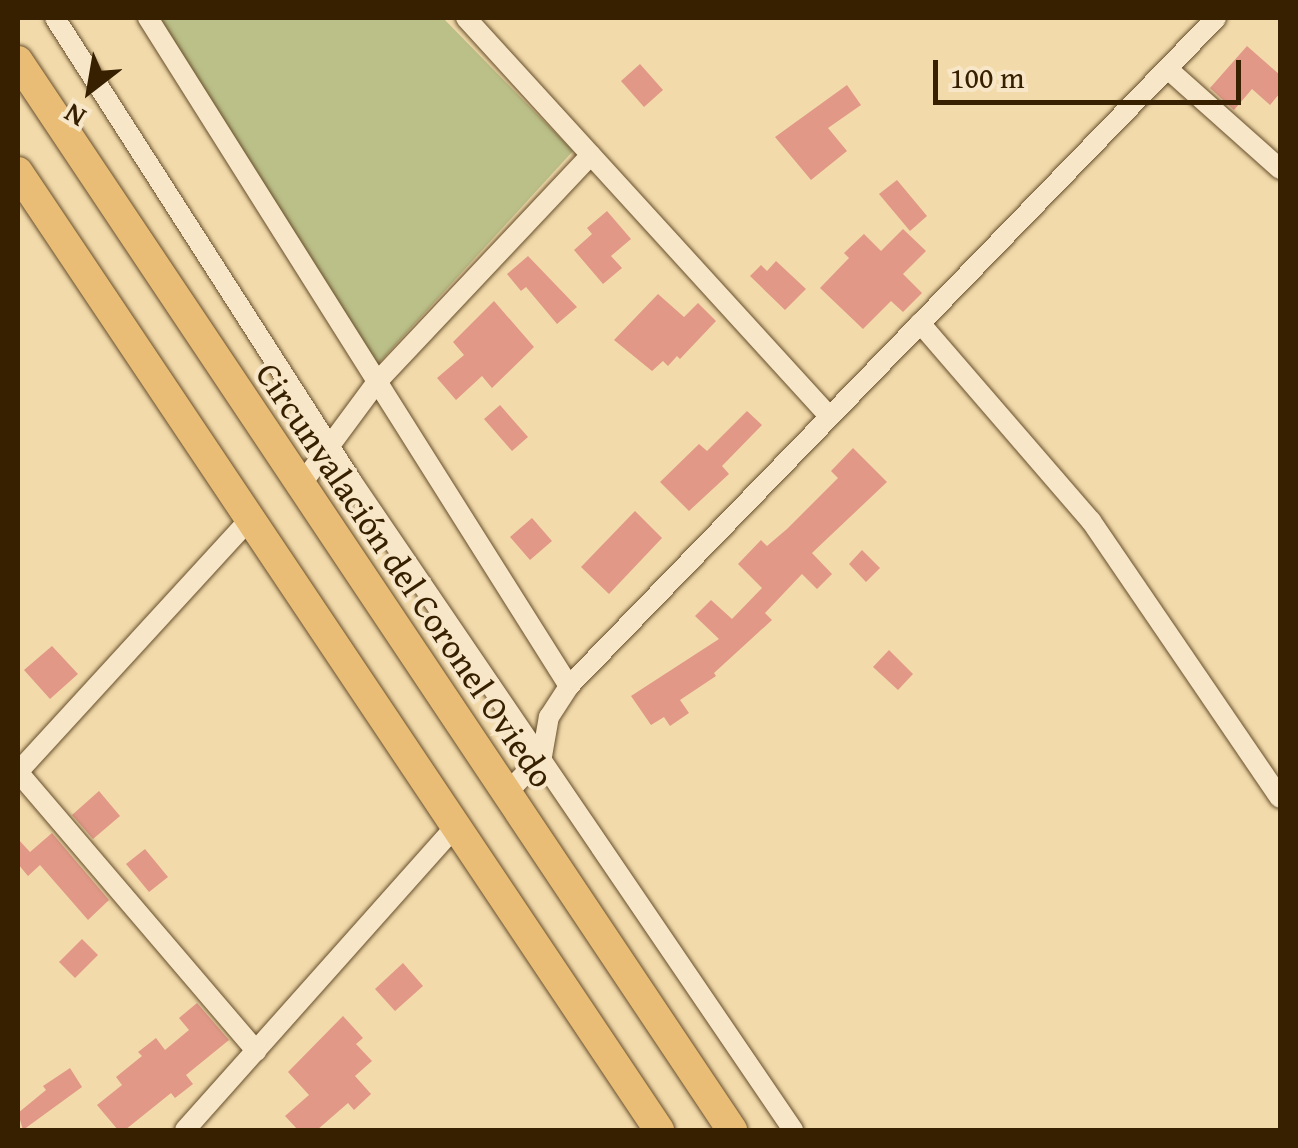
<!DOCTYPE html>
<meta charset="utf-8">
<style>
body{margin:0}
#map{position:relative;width:1298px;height:1148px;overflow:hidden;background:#f2daab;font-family:"Gentium Book Plus",serif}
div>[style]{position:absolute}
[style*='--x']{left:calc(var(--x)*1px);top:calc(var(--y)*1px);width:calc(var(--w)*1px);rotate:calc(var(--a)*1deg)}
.green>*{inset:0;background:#bbbf88}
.building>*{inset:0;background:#e19887}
.roads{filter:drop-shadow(0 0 2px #664e2b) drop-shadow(0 0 2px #664e2b)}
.minor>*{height:20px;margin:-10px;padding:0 10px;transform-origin:10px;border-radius:10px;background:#f7e7c8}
.highway>*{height:30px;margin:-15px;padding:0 15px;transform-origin:15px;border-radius:15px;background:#e9bd76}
span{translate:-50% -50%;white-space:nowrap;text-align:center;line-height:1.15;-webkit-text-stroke:8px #f7e7c8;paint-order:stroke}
.street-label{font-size:35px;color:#372000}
.frame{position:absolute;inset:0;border:20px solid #372000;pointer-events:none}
.north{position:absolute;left:40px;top:40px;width:100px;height:100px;-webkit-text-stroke:8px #f7e7c8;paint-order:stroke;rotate:211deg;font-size:28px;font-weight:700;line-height:40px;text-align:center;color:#372000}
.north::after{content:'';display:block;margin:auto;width:35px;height:45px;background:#372000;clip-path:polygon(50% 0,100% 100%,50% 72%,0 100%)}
.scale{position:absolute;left:933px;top:60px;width:308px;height:45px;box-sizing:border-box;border:5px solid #372000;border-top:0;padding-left:12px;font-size:30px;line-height:35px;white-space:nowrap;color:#372000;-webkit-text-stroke:8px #f7e7c8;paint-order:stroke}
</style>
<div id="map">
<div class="green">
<i style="clip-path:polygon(160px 18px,443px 18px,573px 151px,377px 365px)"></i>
</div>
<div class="building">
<i style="clip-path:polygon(1247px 46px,1280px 75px,1280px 93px,1270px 105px,1252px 89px,1234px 110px,1210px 88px)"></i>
<i style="clip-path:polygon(640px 64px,663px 90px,644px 107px,621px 81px)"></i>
<i style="clip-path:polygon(847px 85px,861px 105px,828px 128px,847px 151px,811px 180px,775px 137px)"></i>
<i style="clip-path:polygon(897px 180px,927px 216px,910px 231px,879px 194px)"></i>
<i style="clip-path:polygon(607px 211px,631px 239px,611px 256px,622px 268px,603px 284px,574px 250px,592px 234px,587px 228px)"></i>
<i style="clip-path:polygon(903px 229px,926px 251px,903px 274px,922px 293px,903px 312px,891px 301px,863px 329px,820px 288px,849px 258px,844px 253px,864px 234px,881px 251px)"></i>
<i style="clip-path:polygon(528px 256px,577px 307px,557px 324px,526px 287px,521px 291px,507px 274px)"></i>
<i style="clip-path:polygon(776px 261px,806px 289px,785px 310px,750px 276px,761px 265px,767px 271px)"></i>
<i style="clip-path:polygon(658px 294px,684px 317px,698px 303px,716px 321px,680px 359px,677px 356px,668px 366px,663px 361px,652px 371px,614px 340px)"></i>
<i style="clip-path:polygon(494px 301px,534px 347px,492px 388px,482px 376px,456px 400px,437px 378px,464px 355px,453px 342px)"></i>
<i style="clip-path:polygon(500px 405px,528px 437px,512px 451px,484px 419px)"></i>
<i style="clip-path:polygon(747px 411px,762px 425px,722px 466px,729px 474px,689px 511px,660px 482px,699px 444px,707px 451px)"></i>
<i style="clip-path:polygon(853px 448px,887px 482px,812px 553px,832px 574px,817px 589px,802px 574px,765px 613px,772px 620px,714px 673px,716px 676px,680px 700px,689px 713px,670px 726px,664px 717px,651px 725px,631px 696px,719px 639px,695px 616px,711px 600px,732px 619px,762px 588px,738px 564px,761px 540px,767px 546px,787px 529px,838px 478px,831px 471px)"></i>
<i style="clip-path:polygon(635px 511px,662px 538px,609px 594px,581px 567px)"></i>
<i style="clip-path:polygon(532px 518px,552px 541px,530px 560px,510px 537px)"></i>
<i style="clip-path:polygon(862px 550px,880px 568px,866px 582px,849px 564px)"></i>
<i style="clip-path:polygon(52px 646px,78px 674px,50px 699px,24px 670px)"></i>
<i style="clip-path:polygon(889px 650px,913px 674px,898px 690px,873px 667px)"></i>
<i style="clip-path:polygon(99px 791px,120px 816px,93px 839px,72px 815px)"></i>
<i style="clip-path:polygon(52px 833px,109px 900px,88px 920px,40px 865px,28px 876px,18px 864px,18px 839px,30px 852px)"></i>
<i style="clip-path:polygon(145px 849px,168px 877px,149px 892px,126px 864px)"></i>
<i style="clip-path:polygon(82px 939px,98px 955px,75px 978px,59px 962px)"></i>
<i style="clip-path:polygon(403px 963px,423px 986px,395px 1011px,375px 989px)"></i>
<i style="clip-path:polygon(197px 1003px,229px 1040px,186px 1075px,193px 1084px,175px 1098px,171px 1093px,125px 1130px,118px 1130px,97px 1105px,122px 1085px,116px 1077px,142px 1056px,138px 1052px,156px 1038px,165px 1050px,189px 1030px,179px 1018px)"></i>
<i style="clip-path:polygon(343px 1016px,363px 1038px,356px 1044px,372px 1061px,355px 1076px,371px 1094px,354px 1110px,348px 1103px,317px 1130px,298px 1130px,285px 1116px,309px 1095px,288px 1072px)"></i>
<i style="clip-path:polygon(70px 1068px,82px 1087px,23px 1130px,18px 1113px,46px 1090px,43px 1086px)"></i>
</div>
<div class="roads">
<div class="minor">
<i style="--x:55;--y:18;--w:549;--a:57.35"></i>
<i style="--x:351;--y:480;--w:786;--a:55.78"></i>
<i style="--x:148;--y:18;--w:790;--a:57.78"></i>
<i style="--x:466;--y:18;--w:539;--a:47.63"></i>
<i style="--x:1169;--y:70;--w:149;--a:41.7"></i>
<i style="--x:920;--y:323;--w:262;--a:49.2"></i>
<i style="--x:1091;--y:521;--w:335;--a:55.7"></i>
<i style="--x:300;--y:486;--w:129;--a:-53.5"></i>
<i style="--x:377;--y:382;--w:312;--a:-46.7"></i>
<i style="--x:18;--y:772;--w:367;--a:49.5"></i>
<i style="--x:18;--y:772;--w:345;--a:-47.5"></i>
<i style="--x:505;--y:795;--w:54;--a:-46.5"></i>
<i style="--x:542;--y:756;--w:40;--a:-80"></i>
<i style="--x:549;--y:717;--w:37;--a:-57"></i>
<i style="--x:569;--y:686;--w:930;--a:-45.91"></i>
<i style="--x:185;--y:1130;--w:407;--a:-48.3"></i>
</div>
<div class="highway">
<i style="--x:18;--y:61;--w:1286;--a:56.26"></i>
<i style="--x:18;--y:172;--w:1153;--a:56.21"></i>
</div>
</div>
<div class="street-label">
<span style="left:405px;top:575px;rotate:56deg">Circunvalación del Coronel Oviedo</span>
</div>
<div class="frame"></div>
<div class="north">N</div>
<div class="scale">100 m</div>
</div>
